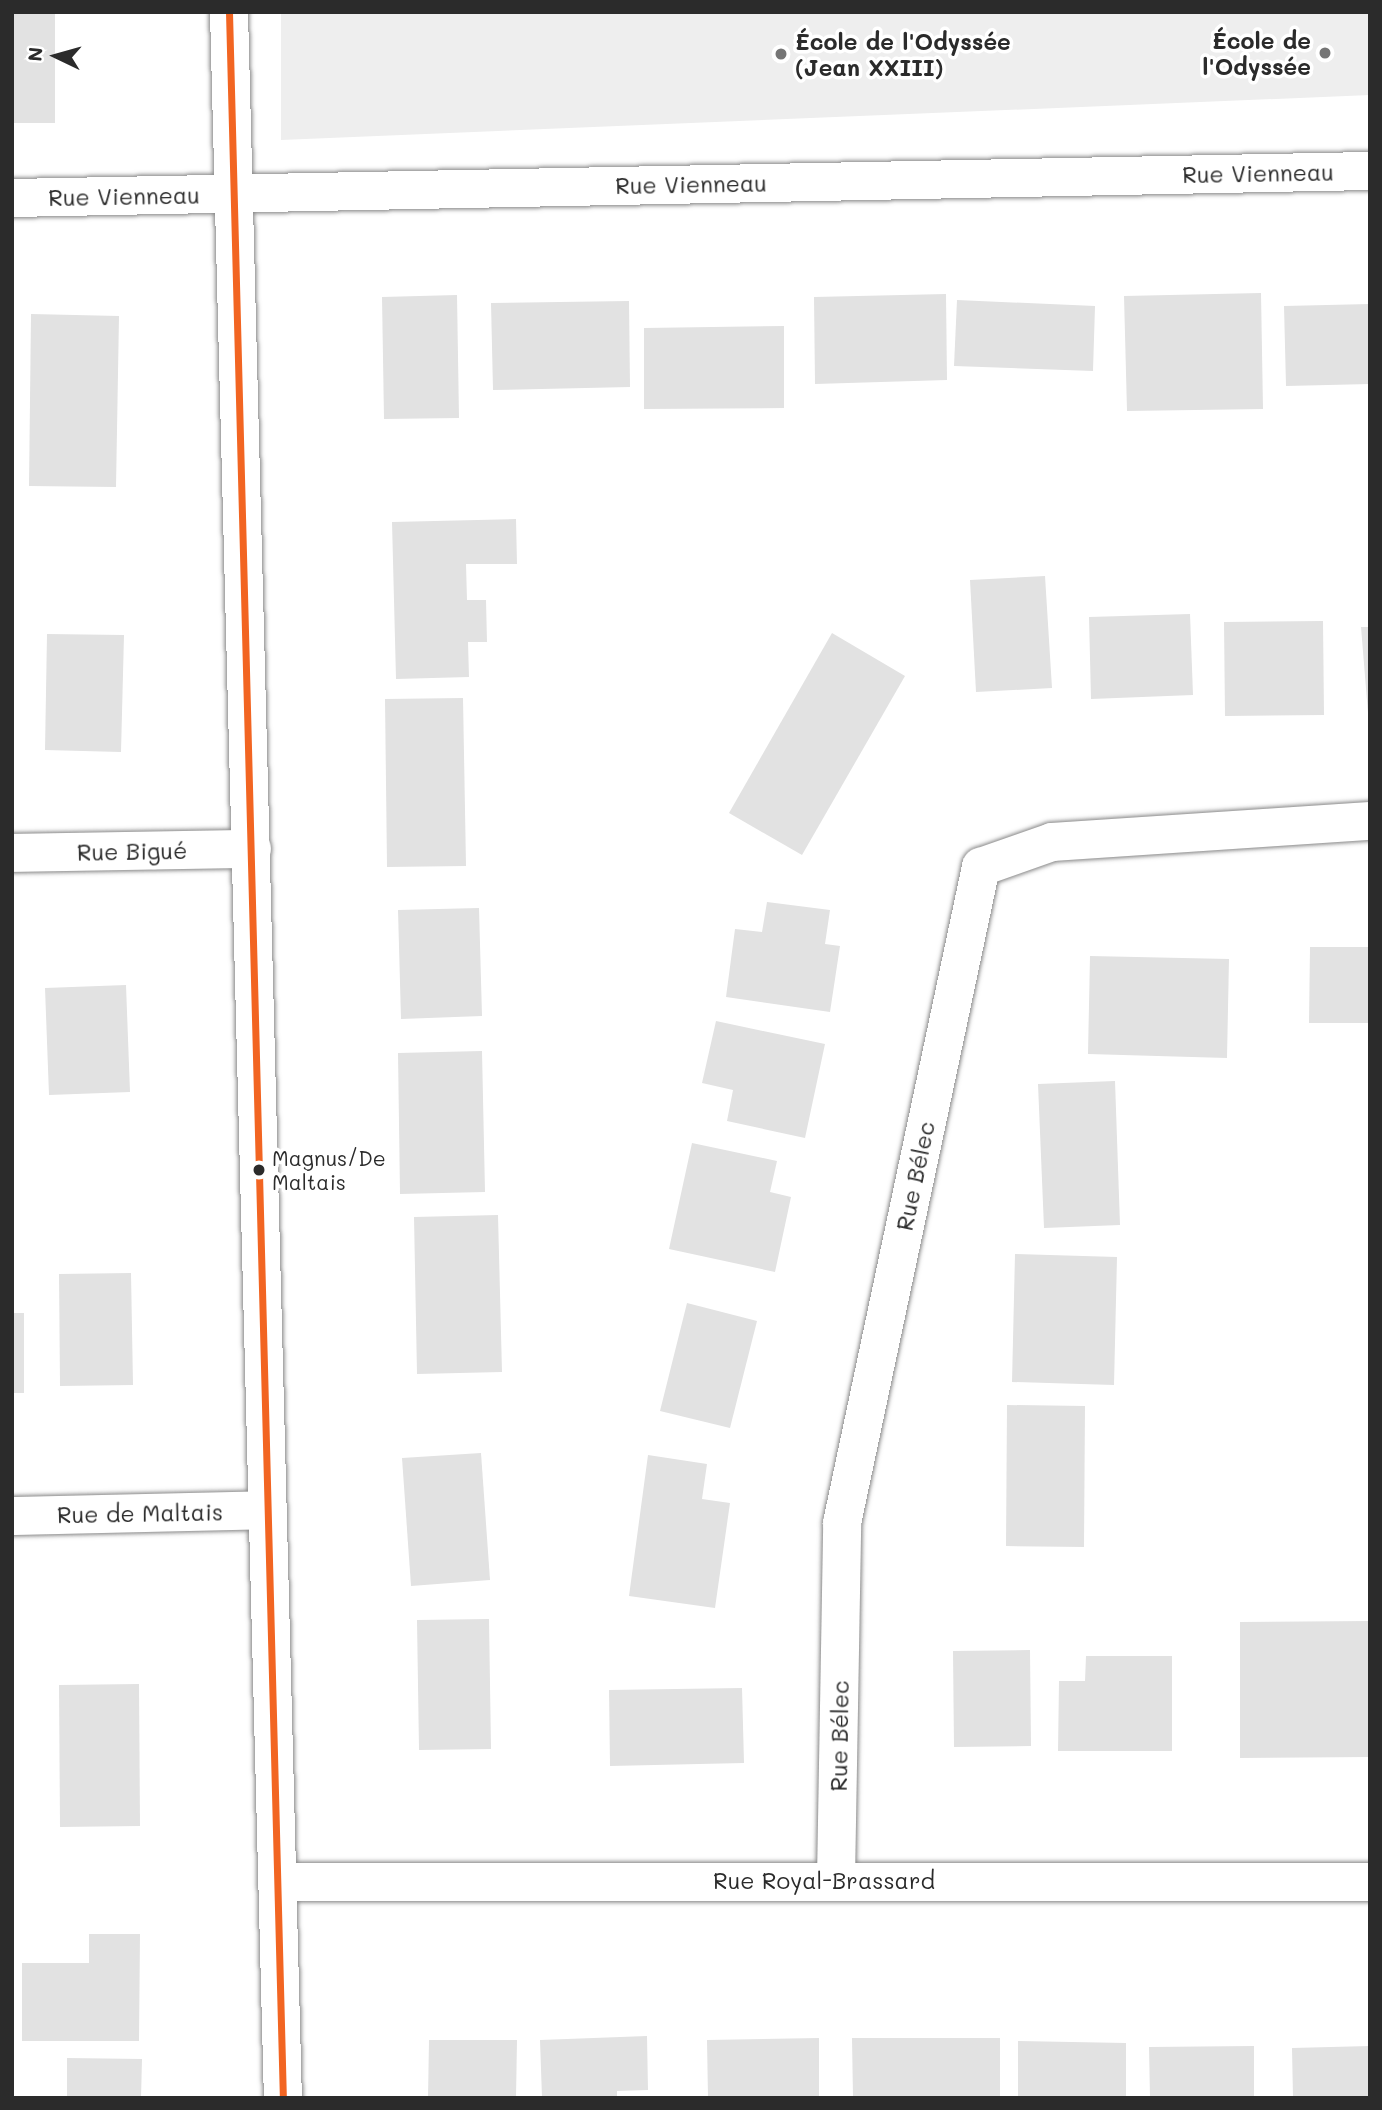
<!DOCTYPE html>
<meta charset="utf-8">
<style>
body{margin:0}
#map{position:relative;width:1382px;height:2110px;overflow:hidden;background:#fff;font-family:Mali,sans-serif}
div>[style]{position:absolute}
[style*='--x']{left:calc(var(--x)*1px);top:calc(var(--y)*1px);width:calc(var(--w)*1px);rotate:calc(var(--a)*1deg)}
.built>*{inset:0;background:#eee}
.building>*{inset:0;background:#e2e2e2}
.roads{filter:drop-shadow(0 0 2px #8a8a8a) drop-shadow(0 0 2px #8a8a8a)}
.street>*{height:38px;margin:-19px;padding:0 19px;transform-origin:19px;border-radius:19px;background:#fff}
.bus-1>*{height:7px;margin:-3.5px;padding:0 3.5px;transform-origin:3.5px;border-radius:3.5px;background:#f26522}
.dots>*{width:19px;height:19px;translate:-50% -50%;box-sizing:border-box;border:4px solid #fff;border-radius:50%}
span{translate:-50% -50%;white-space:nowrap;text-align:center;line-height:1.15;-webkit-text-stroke:7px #fff;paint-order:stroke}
.bus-label{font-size:21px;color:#2b2b2b}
.left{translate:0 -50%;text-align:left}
.poi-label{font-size:23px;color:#2b2b2b;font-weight:700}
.right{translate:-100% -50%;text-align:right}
.street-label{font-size:23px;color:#2b2b2b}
.frame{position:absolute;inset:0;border:14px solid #2b2b2b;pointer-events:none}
.north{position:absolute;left:21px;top:21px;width:70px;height:70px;-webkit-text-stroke:5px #fff;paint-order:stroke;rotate:275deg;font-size:19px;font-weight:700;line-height:28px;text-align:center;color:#2b2b2b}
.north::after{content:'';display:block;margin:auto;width:24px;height:32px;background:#2b2b2b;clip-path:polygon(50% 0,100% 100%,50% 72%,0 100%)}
</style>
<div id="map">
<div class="built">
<i style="clip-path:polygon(281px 12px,1370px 12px,1370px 95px,281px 140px)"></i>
</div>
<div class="building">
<i style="clip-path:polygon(12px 12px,55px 12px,55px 123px,12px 123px)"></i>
<i style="clip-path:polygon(1261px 293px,1263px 409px,1127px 411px,1124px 296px)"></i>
<i style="clip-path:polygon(946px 294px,947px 380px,815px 384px,814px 297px)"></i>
<i style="clip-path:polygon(457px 295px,459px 418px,384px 419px,382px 297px)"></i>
<i style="clip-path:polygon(957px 300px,1095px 306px,1093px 371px,954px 366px)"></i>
<i style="clip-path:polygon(629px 301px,630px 387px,493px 390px,491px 303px)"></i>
<i style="clip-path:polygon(1370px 304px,1370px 384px,1286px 386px,1284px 306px)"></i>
<i style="clip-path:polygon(31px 314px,119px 316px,116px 487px,29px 486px)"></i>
<i style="clip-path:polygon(784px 326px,784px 408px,644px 409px,644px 328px)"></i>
<i style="clip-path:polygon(516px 519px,517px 564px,466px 564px,467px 600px,486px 600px,487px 642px,468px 642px,469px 677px,396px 679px,392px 522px)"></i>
<i style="clip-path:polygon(1045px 576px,1052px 688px,976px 692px,970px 580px)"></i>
<i style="clip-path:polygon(1190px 614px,1193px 695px,1091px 699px,1089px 617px)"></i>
<i style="clip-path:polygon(1323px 621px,1324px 715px,1225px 716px,1224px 622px)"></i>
<i style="clip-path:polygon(1361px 627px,1370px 627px,1370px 713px,1368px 713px)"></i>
<i style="clip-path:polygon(832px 633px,905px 676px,802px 855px,729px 813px)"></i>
<i style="clip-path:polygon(47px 634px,124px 635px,121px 752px,45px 750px)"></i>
<i style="clip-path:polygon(463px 698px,466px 866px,387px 867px,385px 699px)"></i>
<i style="clip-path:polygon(767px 902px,830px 910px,825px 944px,840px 946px,830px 1012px,726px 997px,735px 929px,762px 932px)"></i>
<i style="clip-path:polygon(479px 908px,482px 1016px,401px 1019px,398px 910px)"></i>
<i style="clip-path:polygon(1310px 947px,1370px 947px,1370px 1023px,1309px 1023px)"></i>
<i style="clip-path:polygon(1090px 956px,1229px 959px,1227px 1058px,1088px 1054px)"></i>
<i style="clip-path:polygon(126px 985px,130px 1092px,49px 1095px,45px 988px)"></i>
<i style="clip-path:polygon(716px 1021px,825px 1044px,805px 1138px,727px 1121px,733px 1090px,702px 1083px)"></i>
<i style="clip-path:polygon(482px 1051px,485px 1192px,400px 1194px,398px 1053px)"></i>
<i style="clip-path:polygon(1115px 1081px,1120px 1225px,1044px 1228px,1038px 1084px)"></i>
<i style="clip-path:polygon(692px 1143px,777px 1161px,770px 1192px,791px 1197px,775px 1272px,669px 1249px)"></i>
<i style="clip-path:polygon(498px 1215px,502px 1372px,417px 1374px,414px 1217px)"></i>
<i style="clip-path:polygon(1015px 1254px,1117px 1257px,1114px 1385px,1012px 1382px)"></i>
<i style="clip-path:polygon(131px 1273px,133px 1385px,60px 1386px,59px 1274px)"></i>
<i style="clip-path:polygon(687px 1303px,757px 1321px,730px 1428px,660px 1411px)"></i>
<i style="clip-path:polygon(12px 1313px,24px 1313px,24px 1393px,12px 1393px)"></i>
<i style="clip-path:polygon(1007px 1405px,1085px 1406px,1084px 1547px,1006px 1546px)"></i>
<i style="clip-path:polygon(481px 1453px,490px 1580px,411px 1586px,402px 1458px)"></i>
<i style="clip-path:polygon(648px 1455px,707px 1464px,702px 1499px,730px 1503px,715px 1608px,629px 1596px)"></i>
<i style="clip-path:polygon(489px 1619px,491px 1749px,419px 1750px,417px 1620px)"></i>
<i style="clip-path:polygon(1370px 1621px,1370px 1757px,1240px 1758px,1240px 1622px)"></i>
<i style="clip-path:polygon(1030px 1650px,1031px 1746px,954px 1747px,953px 1651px)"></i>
<i style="clip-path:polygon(1086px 1656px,1172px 1656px,1172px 1751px,1058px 1751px,1059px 1681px,1085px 1681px)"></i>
<i style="clip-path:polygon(139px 1684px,140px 1826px,60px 1827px,59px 1685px)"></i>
<i style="clip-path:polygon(742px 1688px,744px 1763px,610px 1766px,609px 1690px)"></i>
<i style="clip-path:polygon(89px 1934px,140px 1934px,139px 2041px,22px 2041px,22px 1963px,89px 1963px)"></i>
<i style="clip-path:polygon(647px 2036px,648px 2090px,617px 2091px,617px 2098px,542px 2098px,540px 2040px)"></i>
<i style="clip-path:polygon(819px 2038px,819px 2098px,708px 2098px,707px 2040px)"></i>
<i style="clip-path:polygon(852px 2038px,1000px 2038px,1000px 2098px,853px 2098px)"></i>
<i style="clip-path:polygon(429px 2040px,517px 2040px,516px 2098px,428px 2098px)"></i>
<i style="clip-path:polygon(1018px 2041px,1126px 2043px,1126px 2098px,1018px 2098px)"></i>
<i style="clip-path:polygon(1254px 2046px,1254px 2098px,1150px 2098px,1149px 2047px)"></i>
<i style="clip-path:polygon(1370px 2046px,1370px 2098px,1293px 2098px,1292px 2048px)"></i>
<i style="clip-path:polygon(67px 2058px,142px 2059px,141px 2098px,67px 2098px)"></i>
</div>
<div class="roads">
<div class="street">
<i style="--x:229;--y:12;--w:2087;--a:88.52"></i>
<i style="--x:12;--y:198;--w:1358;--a:-1.14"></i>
<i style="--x:12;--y:853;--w:240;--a:-1"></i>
<i style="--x:12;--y:1516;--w:256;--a:-1.3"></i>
<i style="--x:836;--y:1879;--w:356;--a:-89"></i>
<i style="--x:842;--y:1523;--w:671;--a:-78.04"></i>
<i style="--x:981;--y:867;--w:75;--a:-19.4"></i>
<i style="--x:1052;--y:842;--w:319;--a:-3.8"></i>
<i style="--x:278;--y:1882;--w:1092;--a:0"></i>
</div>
</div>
<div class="bus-1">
<i style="--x:229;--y:12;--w:2087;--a:88.52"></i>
</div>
<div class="dots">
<i style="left:1325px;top:53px;background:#757575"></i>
<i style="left:781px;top:54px;background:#757575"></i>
<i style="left:259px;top:1170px;background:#2b2b2b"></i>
</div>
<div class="bus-label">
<span class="left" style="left:272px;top:1170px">Magnus/De<br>Maltais</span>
</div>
<div class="poi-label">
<span class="right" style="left:1311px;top:53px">École de<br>l'Odyssée</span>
<span class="left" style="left:795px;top:54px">École de l'Odyssée<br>(Jean XXIII)</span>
</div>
<div class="street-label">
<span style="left:1258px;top:173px;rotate:-1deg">Rue Vienneau</span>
<span style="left:691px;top:184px;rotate:-1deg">Rue Vienneau</span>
<span style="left:124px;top:196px;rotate:-1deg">Rue Vienneau</span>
<span style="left:132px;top:851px;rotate:-1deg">Rue Bigué</span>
<span style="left:915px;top:1176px;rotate:-78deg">Rue Bélec</span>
<span style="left:140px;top:1513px;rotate:-1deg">Rue de Maltais</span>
<span style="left:839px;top:1736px;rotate:-89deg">Rue Bélec</span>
<span style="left:824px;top:1880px">Rue Royal-Brassard</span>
</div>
<div class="frame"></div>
<div class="north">N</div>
</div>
